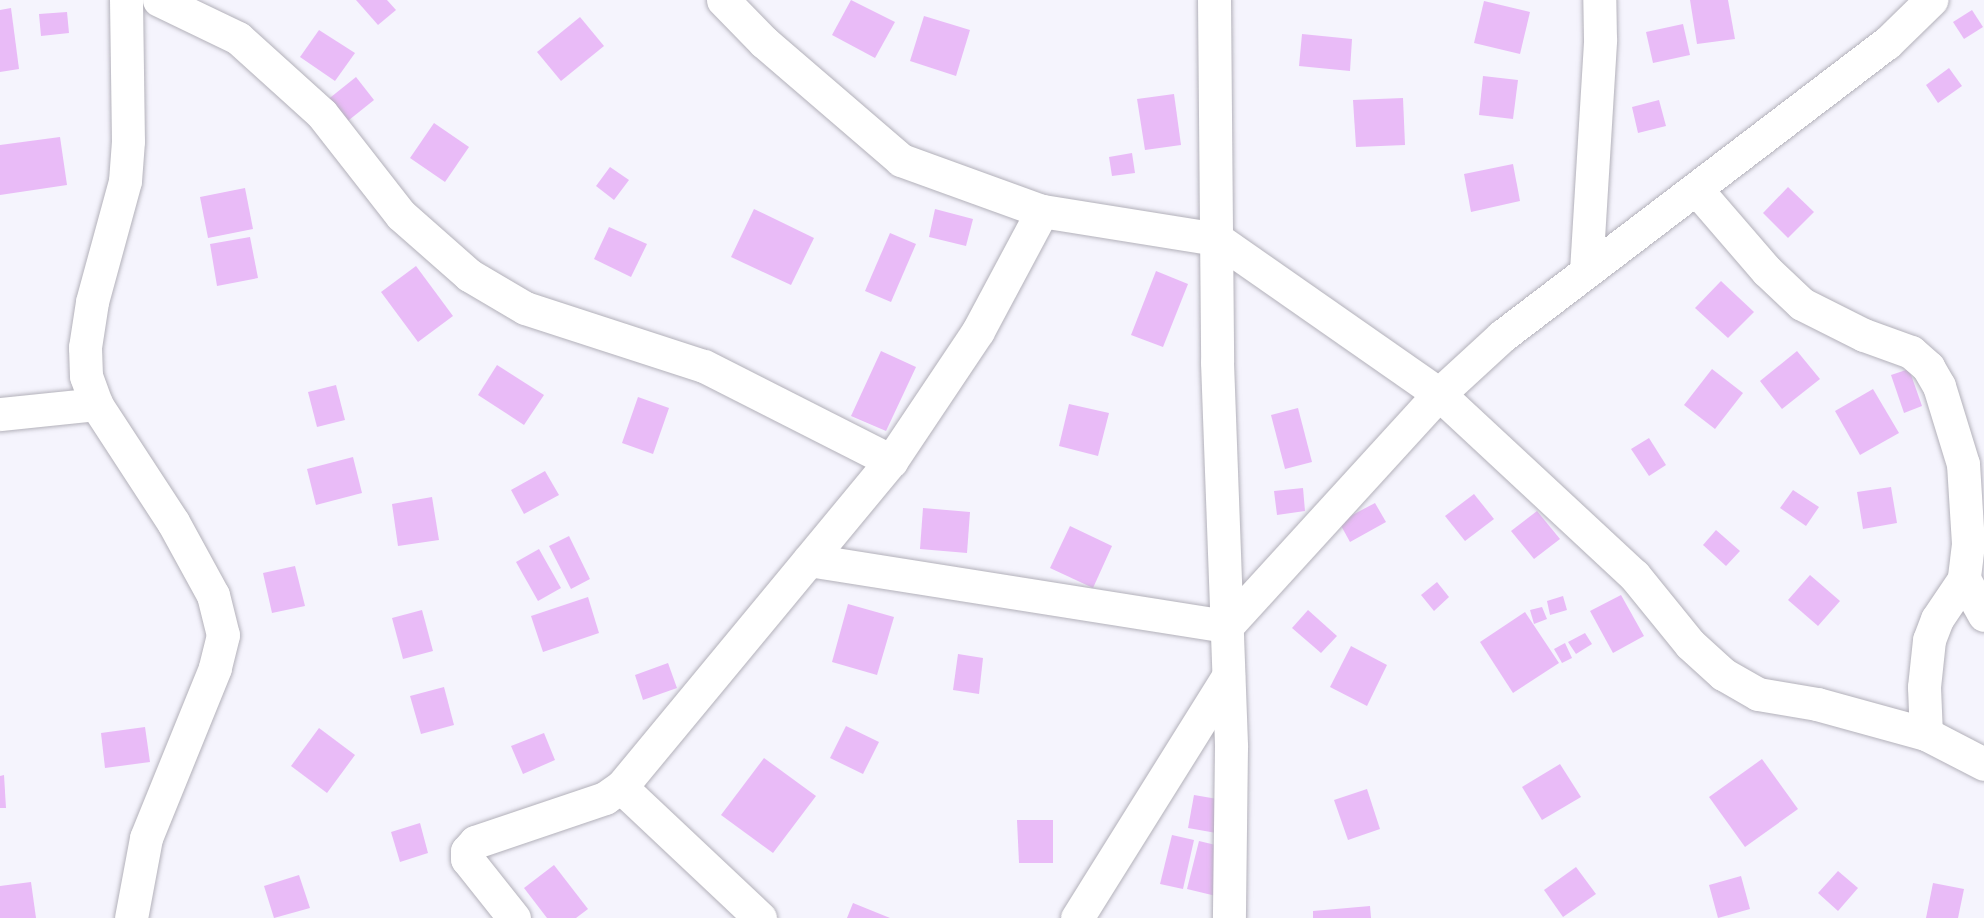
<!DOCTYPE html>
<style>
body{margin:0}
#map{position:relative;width:1984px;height:918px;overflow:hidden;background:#f5f4fd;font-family:"DejaVu Sans",sans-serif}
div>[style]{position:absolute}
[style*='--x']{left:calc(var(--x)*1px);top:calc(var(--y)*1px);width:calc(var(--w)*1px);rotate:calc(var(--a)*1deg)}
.building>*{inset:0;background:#e9bbf7}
.roads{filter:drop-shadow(0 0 2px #b3b1ba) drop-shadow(0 0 2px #b3b1ba)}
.minor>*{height:33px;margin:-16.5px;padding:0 16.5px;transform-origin:16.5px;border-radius:16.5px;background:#fff}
span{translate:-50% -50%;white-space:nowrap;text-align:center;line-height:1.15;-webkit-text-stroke:6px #fff;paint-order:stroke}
</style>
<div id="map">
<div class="building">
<i style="clip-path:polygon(356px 0,387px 0,396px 10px,378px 25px)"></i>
<i style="clip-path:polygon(851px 0,895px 22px,875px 58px,832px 35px)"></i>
<i style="clip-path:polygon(1690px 0,1728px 0,1735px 39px,1697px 44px)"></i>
<i style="clip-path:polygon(1484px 1px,1530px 12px,1520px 54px,1474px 43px)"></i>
<i style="clip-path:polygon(11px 8px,19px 69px,0 72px,0 10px)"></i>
<i style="clip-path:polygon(1972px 10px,1983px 27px,1964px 39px,1953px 22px)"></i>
<i style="clip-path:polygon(67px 12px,69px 33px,41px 36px,39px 14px)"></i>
<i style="clip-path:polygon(924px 16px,970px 30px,956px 76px,910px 61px)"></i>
<i style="clip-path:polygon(580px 17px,604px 46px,561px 81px,537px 52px)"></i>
<i style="clip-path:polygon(1683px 24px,1690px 55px,1653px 63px,1646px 32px)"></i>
<i style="clip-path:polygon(319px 30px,355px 53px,335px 81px,300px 57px)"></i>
<i style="clip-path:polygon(1302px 34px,1352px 39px,1350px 71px,1299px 66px)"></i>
<i style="clip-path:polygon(1949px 68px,1962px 86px,1938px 103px,1926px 85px)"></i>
<i style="clip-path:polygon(1483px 76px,1518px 80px,1513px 119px,1479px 115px)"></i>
<i style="clip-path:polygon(356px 77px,374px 100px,344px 124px,326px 101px)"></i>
<i style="clip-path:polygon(1174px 94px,1181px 145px,1145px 150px,1137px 99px)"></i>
<i style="clip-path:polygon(1403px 98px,1405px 145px,1356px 147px,1353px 100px)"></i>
<i style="clip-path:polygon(1659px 100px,1666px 126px,1638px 133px,1632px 107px)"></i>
<i style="clip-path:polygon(434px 123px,469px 147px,445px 182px,410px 158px)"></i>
<i style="clip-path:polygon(60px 137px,67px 185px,0 195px,0 145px)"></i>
<i style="clip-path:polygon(1132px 153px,1135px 173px,1112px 176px,1109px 157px)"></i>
<i style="clip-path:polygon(1513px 164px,1520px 201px,1471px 212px,1464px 174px)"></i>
<i style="clip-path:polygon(610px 167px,629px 180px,614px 200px,596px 186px)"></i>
<i style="clip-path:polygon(1788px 187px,1814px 212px,1788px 238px,1763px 213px)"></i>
<i style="clip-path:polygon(245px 188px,253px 229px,208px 238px,200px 197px)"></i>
<i style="clip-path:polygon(754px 209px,814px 238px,791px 285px,731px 257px)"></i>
<i style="clip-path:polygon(935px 209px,973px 219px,966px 246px,929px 237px)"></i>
<i style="clip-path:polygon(609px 227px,647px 244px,631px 277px,594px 259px)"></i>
<i style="clip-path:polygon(890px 233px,916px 244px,891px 302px,865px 291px)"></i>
<i style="clip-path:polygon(250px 237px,258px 278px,217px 286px,210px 244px)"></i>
<i style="clip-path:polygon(416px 266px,453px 316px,418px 342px,381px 292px)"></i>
<i style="clip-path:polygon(1156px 271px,1188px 284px,1163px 347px,1131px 335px)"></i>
<i style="clip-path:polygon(1721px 281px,1754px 312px,1728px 338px,1695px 308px)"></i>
<i style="clip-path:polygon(881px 351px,916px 367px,886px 431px,851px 416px)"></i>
<i style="clip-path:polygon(1797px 351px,1820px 379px,1782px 409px,1760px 381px)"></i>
<i style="clip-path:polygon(497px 365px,544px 395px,524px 425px,478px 395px)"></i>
<i style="clip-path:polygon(1712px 369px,1743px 393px,1715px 429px,1684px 405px)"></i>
<i style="clip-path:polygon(1909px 369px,1922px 406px,1904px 413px,1891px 375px)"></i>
<i style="clip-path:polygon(336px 385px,345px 420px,317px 427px,308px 392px)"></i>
<i style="clip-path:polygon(1873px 389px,1899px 433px,1860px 455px,1835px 411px)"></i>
<i style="clip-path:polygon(638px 397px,669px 408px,653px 454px,622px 443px)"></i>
<i style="clip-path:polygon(1069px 404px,1109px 413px,1098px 456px,1059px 446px)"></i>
<i style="clip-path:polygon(1298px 408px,1312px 462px,1285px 469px,1271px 415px)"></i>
<i style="clip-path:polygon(1649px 438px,1666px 465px,1649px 476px,1631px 449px)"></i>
<i style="clip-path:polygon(353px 457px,362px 493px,316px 505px,307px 469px)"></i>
<i style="clip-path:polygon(545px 471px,559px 495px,524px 514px,511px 490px)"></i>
<i style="clip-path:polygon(1891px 487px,1897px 523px,1863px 529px,1857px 492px)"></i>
<i style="clip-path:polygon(1303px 488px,1305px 511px,1277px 515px,1274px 491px)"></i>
<i style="clip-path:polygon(1793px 490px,1819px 507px,1806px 526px,1780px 508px)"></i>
<i style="clip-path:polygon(1474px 494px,1494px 519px,1465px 541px,1445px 516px)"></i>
<i style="clip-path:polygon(432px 497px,439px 540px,398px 546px,392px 504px)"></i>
<i style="clip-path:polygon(1375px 503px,1386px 522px,1350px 542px,1339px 522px)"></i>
<i style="clip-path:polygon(923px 508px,970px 512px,967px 553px,920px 549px)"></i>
<i style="clip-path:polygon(1537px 511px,1560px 539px,1534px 559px,1511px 531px)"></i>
<i style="clip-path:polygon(1070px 526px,1112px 546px,1093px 588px,1050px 568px)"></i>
<i style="clip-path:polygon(1716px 530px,1740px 551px,1726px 566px,1703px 545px)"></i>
<i style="clip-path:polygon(569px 536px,590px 579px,571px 589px,549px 546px)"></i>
<i style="clip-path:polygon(539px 549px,561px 588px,538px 601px,516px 562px)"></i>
<i style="clip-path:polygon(295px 566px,305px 606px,272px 613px,263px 573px)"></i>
<i style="clip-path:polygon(1810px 575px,1840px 601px,1818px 626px,1788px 600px)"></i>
<i style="clip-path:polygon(1437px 582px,1449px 597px,1434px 611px,1421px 595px)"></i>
<i style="clip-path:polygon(1621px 595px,1644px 636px,1613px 653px,1590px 611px)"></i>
<i style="clip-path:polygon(1563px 596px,1567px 610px,1550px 615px,1547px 601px)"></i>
<i style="clip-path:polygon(588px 597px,599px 633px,543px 652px,531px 616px)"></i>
<i style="clip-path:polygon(848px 604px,894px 617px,877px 675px,832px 662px)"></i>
<i style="clip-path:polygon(1542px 607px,1547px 619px,1534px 624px,1530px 610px)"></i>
<i style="clip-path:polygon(422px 610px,433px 651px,403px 659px,392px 618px)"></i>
<i style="clip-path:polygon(1308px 610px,1337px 636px,1321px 653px,1292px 628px)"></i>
<i style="clip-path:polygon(1525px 612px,1559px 663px,1513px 693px,1480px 642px)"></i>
<i style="clip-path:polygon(1585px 633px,1592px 644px,1576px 654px,1568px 642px)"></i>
<i style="clip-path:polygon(1565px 643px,1572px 658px,1562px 663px,1554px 649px)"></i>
<i style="clip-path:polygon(1351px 646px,1387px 665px,1367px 706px,1330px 687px)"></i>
<i style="clip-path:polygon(958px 654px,983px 658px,979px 694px,953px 690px)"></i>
<i style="clip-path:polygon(668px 663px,677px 688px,643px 700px,635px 675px)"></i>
<i style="clip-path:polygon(444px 687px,454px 725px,421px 734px,410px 696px)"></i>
<i style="clip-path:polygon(846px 726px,879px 742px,863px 774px,830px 758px)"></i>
<i style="clip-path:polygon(145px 727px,150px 762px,105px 768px,101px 733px)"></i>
<i style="clip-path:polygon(319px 728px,355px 755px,327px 793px,291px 766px)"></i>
<i style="clip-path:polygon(544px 733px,555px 760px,523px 774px,511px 746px)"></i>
<i style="clip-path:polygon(764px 758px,816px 796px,773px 853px,721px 815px)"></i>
<i style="clip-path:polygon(1762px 759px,1798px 809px,1745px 847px,1709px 797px)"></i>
<i style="clip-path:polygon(1560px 764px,1581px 797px,1542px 820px,1522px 787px)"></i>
<i style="clip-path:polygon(4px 775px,6px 808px,0 808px,0 776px)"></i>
<i style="clip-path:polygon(1367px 789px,1380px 829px,1348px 840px,1334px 800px)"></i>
<i style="clip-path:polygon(1194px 795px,1229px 801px,1222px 834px,1188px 828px)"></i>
<i style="clip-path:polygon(1017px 820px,1053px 820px,1053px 863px,1019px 863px)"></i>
<i style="clip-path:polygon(420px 823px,428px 853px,400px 862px,391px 832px)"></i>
<i style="clip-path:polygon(1172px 835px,1194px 840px,1183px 889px,1160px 884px)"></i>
<i style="clip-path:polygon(1199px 841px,1228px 848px,1216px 896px,1187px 889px)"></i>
<i style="clip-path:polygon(554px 865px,588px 909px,576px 918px,547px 918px,524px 888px)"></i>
<i style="clip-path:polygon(1576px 867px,1596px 894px,1563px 917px,1544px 890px)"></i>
<i style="clip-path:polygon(1838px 871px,1858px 888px,1838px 911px,1818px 893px)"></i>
<i style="clip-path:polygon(299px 875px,310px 908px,274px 918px,264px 886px)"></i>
<i style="clip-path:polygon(1741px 876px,1750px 909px,1718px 918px,1709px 885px)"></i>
<i style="clip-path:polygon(31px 882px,36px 918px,0 918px,0 886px)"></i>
<i style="clip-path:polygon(1933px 883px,1964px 889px,1958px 918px,1926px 918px)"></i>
<i style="clip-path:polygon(853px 903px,890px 918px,847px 918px)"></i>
<i style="clip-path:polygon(1370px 906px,1371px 918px,1313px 918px,1313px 911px)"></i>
</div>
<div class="roads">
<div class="minor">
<i style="--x:126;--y:0;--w:141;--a:89.2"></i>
<i style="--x:128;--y:141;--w:40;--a:94.3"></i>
<i style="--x:125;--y:181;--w:125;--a:105.3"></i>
<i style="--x:92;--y:302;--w:46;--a:98.8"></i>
<i style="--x:85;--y:347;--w:29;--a:88"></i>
<i style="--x:86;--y:376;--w:30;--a:70"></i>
<i style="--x:96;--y:404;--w:141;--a:56.9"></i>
<i style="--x:173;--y:522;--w:83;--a:61.3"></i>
<i style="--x:213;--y:595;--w:41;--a:76"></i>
<i style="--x:223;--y:635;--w:34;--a:104"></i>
<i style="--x:215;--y:668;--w:183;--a:112.1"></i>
<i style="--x:146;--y:838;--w:81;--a:100.6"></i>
<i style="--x:159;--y:0;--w:88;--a:25.7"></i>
<i style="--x:238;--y:38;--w:113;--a:42.1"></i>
<i style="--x:322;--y:114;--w:128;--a:52"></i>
<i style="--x:401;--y:215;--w:91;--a:41.4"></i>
<i style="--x:469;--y:275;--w:65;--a:30.5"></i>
<i style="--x:525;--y:308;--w:188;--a:18"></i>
<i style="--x:704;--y:366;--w:210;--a:26.9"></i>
<i style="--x:723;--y:0;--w:59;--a:45.7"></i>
<i style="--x:764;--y:42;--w:181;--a:40.7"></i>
<i style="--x:901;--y:160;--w:150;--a:19.9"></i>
<i style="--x:1042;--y:211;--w:177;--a:9.1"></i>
<i style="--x:1217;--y:239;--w:271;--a:34.9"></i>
<i style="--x:1439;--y:394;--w:266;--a:42.9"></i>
<i style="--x:1634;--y:575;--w:89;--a:50.9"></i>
<i style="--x:1690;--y:644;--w:45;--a:42.3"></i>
<i style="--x:1723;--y:674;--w:40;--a:29.7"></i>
<i style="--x:1758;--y:694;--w:60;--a:9.6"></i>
<i style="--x:1817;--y:704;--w:113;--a:15.4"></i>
<i style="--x:1926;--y:734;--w:65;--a:27.3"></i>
<i style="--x:1214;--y:0;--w:362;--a:89.5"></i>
<i style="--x:1217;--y:362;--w:385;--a:87.9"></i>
<i style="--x:1231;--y:747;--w:171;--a:90.7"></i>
<i style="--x:1697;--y:190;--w:107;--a:49.2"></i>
<i style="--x:1767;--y:271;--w:48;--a:43.3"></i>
<i style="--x:1802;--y:304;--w:69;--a:26.6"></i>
<i style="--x:1864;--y:335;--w:50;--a:19.9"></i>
<i style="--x:1911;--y:352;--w:23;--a:41"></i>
<i style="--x:1928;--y:367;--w:22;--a:60"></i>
<i style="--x:1939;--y:386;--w:82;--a:72.9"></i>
<i style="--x:1963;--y:464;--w:80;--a:86.4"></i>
<i style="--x:1968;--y:544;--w:35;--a:97"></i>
<i style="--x:1964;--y:579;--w:48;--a:124"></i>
<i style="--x:1937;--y:619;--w:22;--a:111"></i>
<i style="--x:1929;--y:640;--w:47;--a:96.1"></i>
<i style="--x:1924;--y:687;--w:47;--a:87.6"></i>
<i style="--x:1586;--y:271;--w:232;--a:-86.5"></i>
<i style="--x:1600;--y:39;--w:39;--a:-91"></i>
<i style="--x:0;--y:414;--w:97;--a:-5.9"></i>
<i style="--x:809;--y:560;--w:423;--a:9"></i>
<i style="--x:1227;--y:626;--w:314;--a:-47.6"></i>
<i style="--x:1439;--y:394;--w:86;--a:-42.6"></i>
<i style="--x:1502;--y:336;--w:484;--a:-37.3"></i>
<i style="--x:1887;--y:43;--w:62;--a:-44.3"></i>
<i style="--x:1964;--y:579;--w:41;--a:60.9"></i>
<i style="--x:621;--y:787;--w:191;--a:43.3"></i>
<i style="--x:514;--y:918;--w:75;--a:-128.5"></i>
<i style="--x:467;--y:859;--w:8;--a:-90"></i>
<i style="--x:467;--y:851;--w:12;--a:-48"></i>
<i style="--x:475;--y:842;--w:137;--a:-18.7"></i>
<i style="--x:605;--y:798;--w:19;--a:-35"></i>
<i style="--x:621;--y:787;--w:423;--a:-50.4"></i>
<i style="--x:891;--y:461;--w:156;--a:-56.2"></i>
<i style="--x:978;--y:331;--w:136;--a:-61.9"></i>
<i style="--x:1077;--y:918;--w:285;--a:-58"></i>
</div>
</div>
</div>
